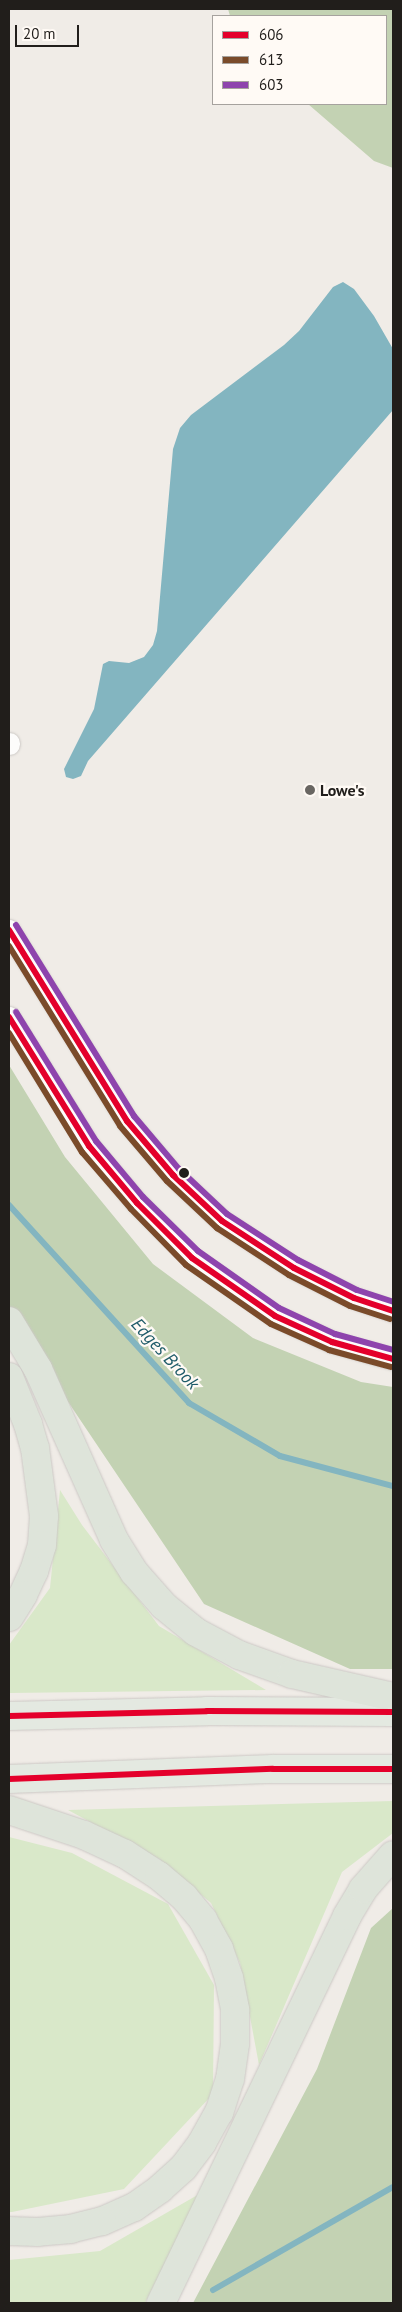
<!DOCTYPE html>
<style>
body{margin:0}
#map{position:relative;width:402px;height:2312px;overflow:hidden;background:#f0ece7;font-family:"PT Sans",sans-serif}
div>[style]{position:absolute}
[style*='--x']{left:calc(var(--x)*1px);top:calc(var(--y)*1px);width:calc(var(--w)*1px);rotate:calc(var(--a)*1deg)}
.green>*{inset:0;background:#d9e8c9}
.forest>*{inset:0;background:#c3d2b3}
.water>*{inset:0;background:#83b5c0}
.stream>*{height:6px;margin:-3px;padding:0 3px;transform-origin:3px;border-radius:3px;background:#83b5c0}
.roads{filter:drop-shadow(0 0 1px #ccc8c5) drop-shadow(0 0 1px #ccc8c5)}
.minor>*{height:21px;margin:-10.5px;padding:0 10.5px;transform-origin:10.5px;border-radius:10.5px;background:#fdfcfb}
.trunk>*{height:28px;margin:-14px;padding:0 14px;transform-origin:14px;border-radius:14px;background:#e4e9e1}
.motorway>*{height:28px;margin:-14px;padding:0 14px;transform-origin:14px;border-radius:14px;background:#dee4da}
.bus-1>*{height:6px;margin:-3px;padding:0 3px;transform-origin:3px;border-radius:3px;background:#e4002b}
.bus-2>*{height:6px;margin:-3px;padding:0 3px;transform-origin:3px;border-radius:3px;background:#7a4b2a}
.bus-3>*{height:6px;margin:-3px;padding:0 3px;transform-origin:3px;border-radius:3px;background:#8e44ad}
.dots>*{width:14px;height:14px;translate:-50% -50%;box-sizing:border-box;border:2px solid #fffaf5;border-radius:50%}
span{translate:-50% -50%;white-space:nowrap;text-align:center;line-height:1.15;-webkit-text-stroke:4.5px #fffaf5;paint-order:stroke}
.poi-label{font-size:16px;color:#211e1b;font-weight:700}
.left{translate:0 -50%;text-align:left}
.water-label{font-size:18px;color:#205c6a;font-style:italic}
.frame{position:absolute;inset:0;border:10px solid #211e1b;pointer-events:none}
.legend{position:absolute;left:212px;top:15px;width:175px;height:90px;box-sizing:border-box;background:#fffaf5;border:1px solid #a6a29e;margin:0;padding:6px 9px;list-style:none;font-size:15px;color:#211e1b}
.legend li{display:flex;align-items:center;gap:10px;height:25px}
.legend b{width:25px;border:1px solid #a6a29e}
.scale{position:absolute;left:15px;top:25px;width:64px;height:22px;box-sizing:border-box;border:2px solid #211e1b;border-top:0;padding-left:6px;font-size:15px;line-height:18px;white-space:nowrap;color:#211e1b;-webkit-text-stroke:4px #fffaf5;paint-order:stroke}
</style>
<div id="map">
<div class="green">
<i style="clip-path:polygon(60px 1490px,82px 1525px,159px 1626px,266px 1690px,9px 1693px,9px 1645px,50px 1588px)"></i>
<i style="clip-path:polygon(393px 1801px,393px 1833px,342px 1872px,259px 2065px,240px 1963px,211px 1903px,159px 1859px,68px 1810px)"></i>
<i style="clip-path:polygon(9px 1837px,72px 1853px,168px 1904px,214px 1985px,213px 2094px,124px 2189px,12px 2212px,9px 2212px)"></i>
<i style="clip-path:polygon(201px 2193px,145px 2303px,9px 2303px,9px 2260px,100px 2251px)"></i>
</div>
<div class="forest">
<i style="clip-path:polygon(228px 9px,393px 9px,393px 168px,374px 161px,308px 104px,386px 104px,386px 16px,230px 16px)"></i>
<i style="clip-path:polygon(9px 1065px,65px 1157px,153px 1264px,253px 1338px,361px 1382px,393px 1387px,393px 1669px,350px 1669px,204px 1604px,9px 1314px)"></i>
<i style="clip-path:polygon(393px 1908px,393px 2303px,193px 2303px,317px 2069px,371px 1928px)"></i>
</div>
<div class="water">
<i style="clip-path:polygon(343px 282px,354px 289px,374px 316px,393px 349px,393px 410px,88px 761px,81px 776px,73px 779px,66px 777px,64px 769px,94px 709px,103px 664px,109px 661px,129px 663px,144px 657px,153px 645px,157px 631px,173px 449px,180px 428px,191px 415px,284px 345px,299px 331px,333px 287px)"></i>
</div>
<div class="stream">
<i style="--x:9;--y:1205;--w:268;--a:47.7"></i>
<i style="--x:189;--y:1403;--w:105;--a:30.2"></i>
<i style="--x:280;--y:1456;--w:117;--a:14.9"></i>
<i style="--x:213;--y:2290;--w:207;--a:-29.8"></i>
</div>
<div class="roads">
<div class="minor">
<i style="--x:9;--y:744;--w:1;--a:-90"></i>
<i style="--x:9;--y:930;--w:225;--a:58.3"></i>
<i style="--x:127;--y:1121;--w:71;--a:49.6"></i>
<i style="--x:173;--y:1175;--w:67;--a:43.2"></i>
<i style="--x:222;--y:1221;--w:86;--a:33.1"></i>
<i style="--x:294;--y:1268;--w:67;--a:26.6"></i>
<i style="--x:354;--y:1298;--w:41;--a:18.4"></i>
<i style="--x:9;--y:1017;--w:152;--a:58.2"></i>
<i style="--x:89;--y:1146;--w:75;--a:49.9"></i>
<i style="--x:137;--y:1203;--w:78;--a:45"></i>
<i style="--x:192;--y:1258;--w:101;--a:34.9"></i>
<i style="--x:275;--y:1316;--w:63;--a:24.5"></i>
<i style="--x:332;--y:1342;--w:63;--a:15.6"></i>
</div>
<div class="trunk">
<i style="--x:9;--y:1716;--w:198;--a:-1.4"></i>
<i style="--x:207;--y:1711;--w:186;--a:0.3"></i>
<i style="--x:9;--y:1779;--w:264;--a:-2.2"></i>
<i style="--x:273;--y:1769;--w:120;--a:0"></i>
</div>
<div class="motorway">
<i style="--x:9;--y:1321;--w:56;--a:58.9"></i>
<i style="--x:38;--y:1369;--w:187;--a:66"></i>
<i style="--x:114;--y:1540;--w:38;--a:58"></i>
<i style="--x:134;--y:1572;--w:45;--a:48.6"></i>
<i style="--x:164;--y:1606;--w:41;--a:39.1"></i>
<i style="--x:196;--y:1632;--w:49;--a:28.1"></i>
<i style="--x:239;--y:1655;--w:56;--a:19.7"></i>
<i style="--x:292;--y:1674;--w:104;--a:12.8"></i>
<i style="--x:9;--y:1377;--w:51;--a:68"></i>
<i style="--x:28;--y:1424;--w:25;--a:74"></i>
<i style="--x:35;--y:1448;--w:69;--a:82.5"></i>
<i style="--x:44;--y:1516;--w:29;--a:94"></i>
<i style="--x:42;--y:1545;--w:27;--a:107"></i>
<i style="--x:34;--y:1571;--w:26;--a:115"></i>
<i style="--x:23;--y:1595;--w:26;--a:122"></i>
<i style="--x:9;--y:1810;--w:79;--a:18.4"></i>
<i style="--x:84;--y:1835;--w:45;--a:24.9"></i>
<i style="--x:125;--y:1854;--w:40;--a:32.9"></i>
<i style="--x:159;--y:1876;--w:33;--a:40"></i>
<i style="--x:184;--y:1897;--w:30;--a:50"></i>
<i style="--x:203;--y:1920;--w:33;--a:61"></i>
<i style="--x:219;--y:1949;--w:31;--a:71"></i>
<i style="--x:229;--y:1978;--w:33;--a:79"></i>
<i style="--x:235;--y:2010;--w:34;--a:90"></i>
<i style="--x:235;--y:2044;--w:35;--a:98"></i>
<i style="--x:230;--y:2079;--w:35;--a:108"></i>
<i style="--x:219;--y:2112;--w:35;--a:119"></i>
<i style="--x:202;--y:2143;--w:31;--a:127"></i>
<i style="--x:183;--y:2168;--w:31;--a:138"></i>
<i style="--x:160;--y:2189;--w:32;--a:145"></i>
<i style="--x:134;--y:2207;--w:35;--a:156"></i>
<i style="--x:102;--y:2221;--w:32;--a:166"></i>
<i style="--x:71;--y:2229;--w:33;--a:175"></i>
<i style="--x:38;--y:2232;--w:29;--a:-178"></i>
<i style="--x:161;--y:2303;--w:429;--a:-64.3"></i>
<i style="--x:347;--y:1916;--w:31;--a:-59"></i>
<i style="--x:363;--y:1889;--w:45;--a:-48.6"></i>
</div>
</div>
<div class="bus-1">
<i style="--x:9;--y:930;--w:225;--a:58.3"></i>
<i style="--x:127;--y:1121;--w:71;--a:49.6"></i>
<i style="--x:173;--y:1175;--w:67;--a:43.2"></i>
<i style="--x:222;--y:1221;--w:86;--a:33.1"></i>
<i style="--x:294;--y:1268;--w:67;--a:26.6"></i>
<i style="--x:354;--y:1298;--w:41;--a:18.4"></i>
<i style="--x:9;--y:1017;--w:152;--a:58.2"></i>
<i style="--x:89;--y:1146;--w:75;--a:49.9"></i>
<i style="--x:137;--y:1203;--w:78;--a:45"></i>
<i style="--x:192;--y:1258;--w:101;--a:34.9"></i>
<i style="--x:275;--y:1316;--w:63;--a:24.5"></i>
<i style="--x:332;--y:1342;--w:63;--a:15.6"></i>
<i style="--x:9;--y:1716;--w:198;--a:-1.4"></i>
<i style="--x:207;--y:1711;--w:186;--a:0.3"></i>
<i style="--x:9;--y:1779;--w:264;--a:-2.2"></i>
<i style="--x:273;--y:1769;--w:120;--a:0"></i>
</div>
<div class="bus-2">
<i style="--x:9;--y:946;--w:211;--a:58.3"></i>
<i style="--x:120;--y:1126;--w:72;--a:49.5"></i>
<i style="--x:167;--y:1181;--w:69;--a:43.2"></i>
<i style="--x:217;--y:1228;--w:86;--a:33.1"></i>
<i style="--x:289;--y:1275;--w:68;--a:26.9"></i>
<i style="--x:350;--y:1306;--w:42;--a:18"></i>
<i style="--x:9;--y:1033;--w:140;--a:58.5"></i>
<i style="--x:82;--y:1152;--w:75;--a:49.3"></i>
<i style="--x:131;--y:1209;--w:78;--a:45.5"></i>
<i style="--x:186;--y:1265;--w:103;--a:34.8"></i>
<i style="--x:271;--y:1324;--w:64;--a:24.1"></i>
<i style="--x:329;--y:1350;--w:64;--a:15.3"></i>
</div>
<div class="bus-3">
<i style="--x:16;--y:925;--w:225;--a:58.3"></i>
<i style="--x:134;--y:1116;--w:70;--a:49.7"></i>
<i style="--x:179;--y:1169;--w:66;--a:43.2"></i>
<i style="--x:227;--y:1214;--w:85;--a:32.9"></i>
<i style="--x:298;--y:1260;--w:66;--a:27"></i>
<i style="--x:357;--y:1290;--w:38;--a:18"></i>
<i style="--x:16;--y:1012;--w:152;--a:58.2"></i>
<i style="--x:96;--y:1141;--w:73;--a:50"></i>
<i style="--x:143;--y:1197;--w:77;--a:44.5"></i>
<i style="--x:198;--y:1251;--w:99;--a:35.1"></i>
<i style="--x:279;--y:1308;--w:62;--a:24.9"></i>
<i style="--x:335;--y:1334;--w:60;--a:15.4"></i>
</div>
<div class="dots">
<i style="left:310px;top:790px;background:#696662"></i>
<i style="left:184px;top:1173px;background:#211e1b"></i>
</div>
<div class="poi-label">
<span class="left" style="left:320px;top:790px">Lowe's</span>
</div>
<div class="water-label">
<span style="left:165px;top:1354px;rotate:47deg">Edges Brook</span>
</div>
<div class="frame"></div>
<ul class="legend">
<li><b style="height:6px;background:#e4002b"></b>606</li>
<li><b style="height:6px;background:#7a4b2a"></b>613</li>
<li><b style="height:6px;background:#8e44ad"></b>603</li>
</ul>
<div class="scale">20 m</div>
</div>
